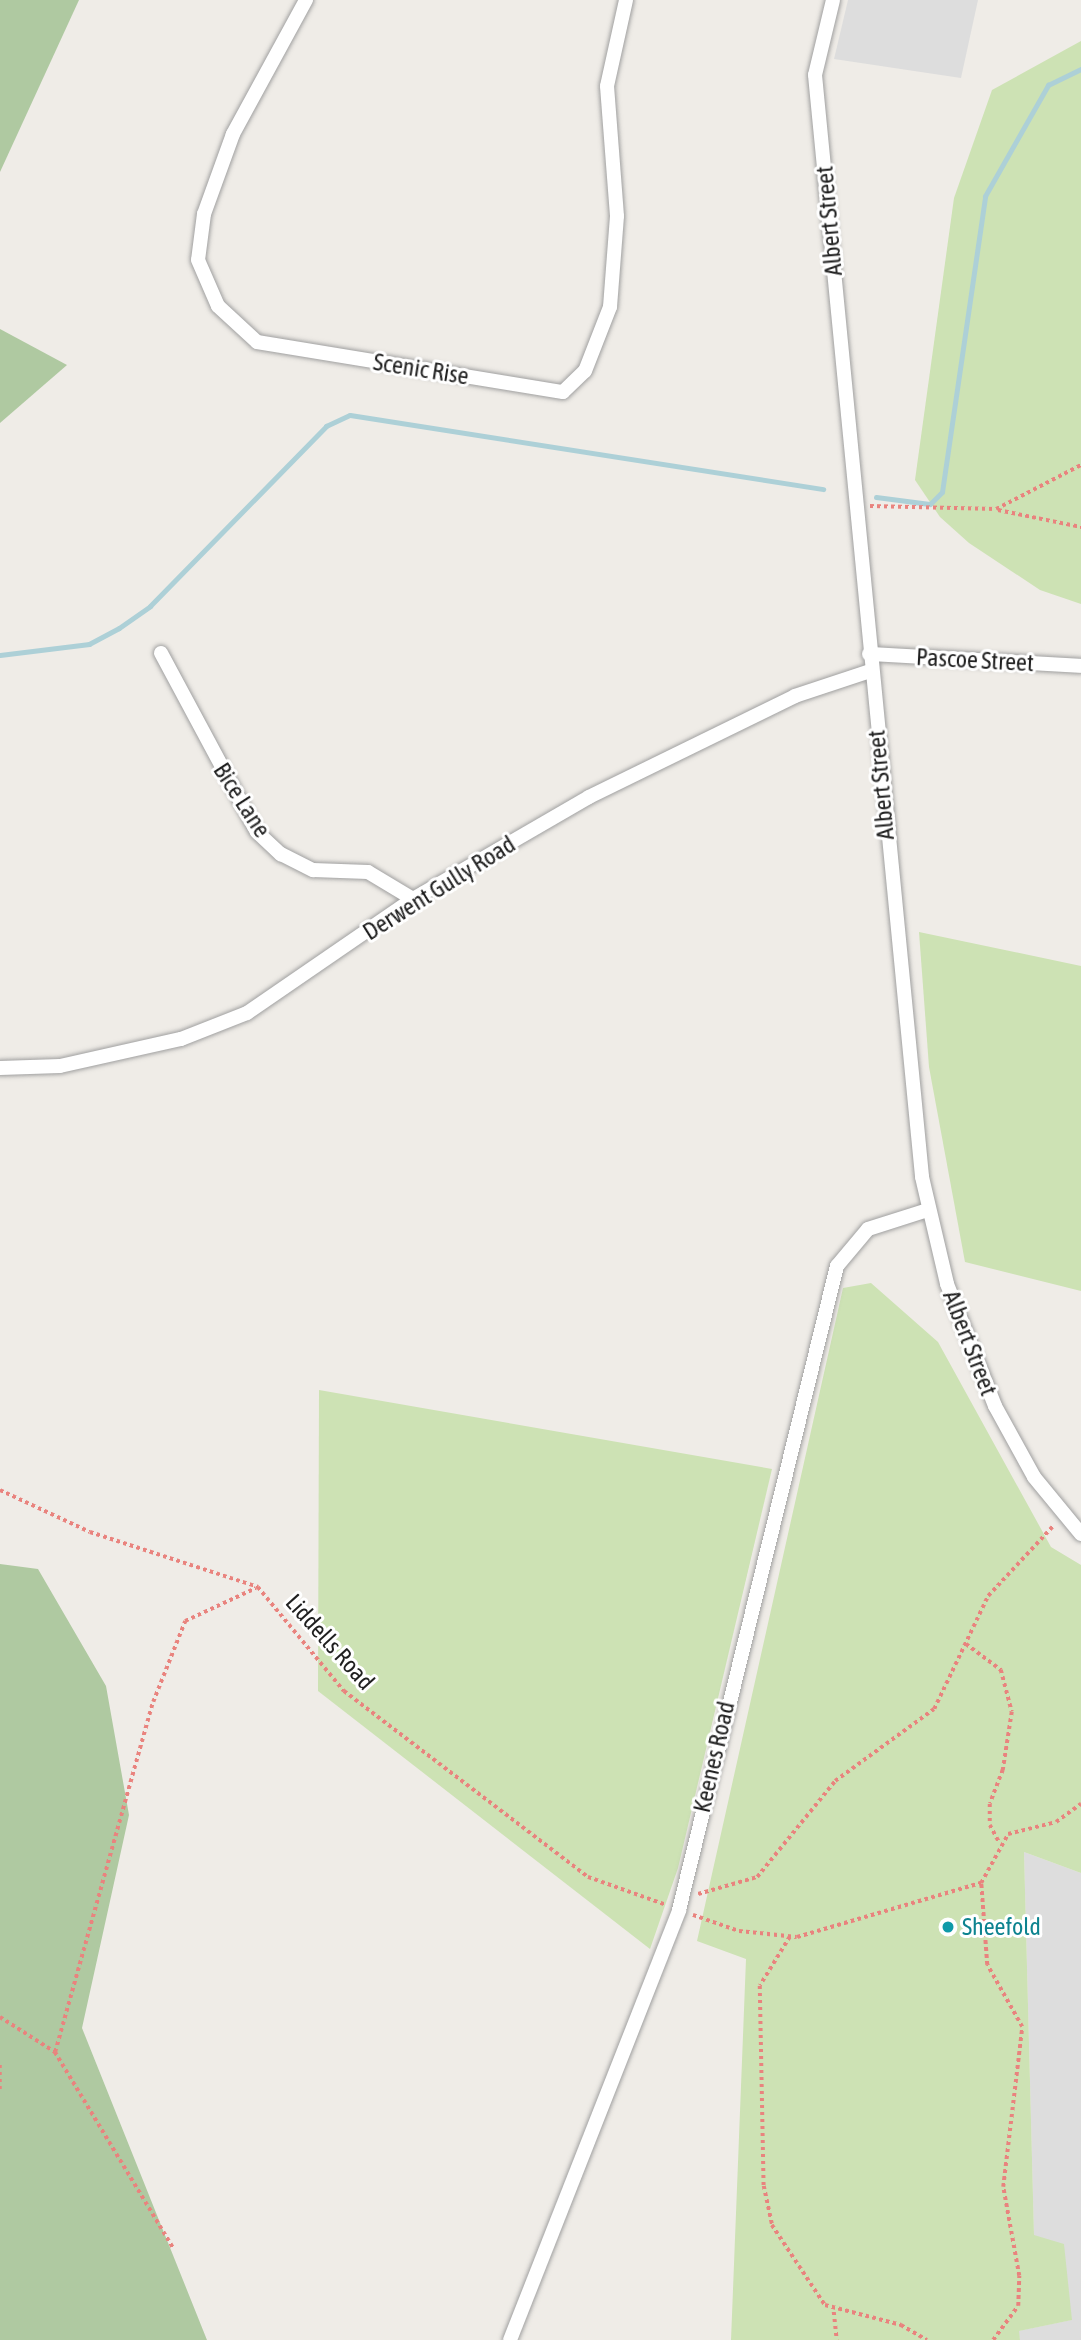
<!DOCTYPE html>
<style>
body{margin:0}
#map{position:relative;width:1081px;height:2340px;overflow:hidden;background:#efece7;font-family:"Asap Condensed",sans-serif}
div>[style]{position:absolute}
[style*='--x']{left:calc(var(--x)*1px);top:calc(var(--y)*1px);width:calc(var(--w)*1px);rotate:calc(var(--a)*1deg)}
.residential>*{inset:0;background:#ddd}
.grass>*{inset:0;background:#cde2b4}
.forest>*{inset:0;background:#afc9a1}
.stream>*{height:5px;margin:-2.5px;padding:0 2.5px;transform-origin:2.5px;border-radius:2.5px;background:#add0d7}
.path>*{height:3.5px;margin-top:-1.75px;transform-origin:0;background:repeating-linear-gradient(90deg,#e9837e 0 3.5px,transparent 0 7px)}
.roads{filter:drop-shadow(0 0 2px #a0a0a0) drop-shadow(0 0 2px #a0a0a0)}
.minor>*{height:14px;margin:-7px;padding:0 7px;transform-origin:7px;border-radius:7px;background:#fff}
.dots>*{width:19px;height:19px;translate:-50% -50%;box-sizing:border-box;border:4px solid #fff;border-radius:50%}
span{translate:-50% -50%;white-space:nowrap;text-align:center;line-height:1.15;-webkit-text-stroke:6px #fff;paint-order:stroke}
.street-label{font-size:24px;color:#1f1f1f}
.culture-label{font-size:24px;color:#0d838f}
.left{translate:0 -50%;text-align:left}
</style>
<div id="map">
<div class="residential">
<i style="clip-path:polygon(848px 0,978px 0,961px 78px,834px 59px)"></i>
<i style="clip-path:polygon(1024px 1852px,1081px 1873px,1081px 2340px,1020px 2340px,1018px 2331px,1071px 2320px,1034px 2236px)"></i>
</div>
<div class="grass">
<i style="clip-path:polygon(1081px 41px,1081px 604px,1040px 590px,969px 543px,940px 517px,915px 480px,954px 198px,992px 90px)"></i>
<i style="clip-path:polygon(919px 932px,1081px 966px,1081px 1291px,965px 1262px,929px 1067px)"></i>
<i style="clip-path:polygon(871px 1283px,938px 1342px,1051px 1547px,1081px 1565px,1081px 1873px,1024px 1852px,1034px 2235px,1064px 2244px,1072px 2320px,1019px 2331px,1020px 2340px,731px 2340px,746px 1959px,697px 1941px,843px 1288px)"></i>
<i style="clip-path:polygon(319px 1390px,772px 1469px,678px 1868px,650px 1949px,318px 1691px)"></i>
</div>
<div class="forest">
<i style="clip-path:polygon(0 0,79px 0,0 172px)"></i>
<i style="clip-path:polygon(0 329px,67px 365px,0 423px)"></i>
<i style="clip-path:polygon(0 1564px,38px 1569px,106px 1686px,129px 1815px,82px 2028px,207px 2340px,0 2340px)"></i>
</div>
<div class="stream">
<i style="--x:876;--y:497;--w:54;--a:7.4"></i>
<i style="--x:930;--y:504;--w:17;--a:-45"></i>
<i style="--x:942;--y:492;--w:299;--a:-81.7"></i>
<i style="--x:985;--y:196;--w:128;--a:-60.4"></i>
<i style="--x:1048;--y:85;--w:37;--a:-26"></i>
<i style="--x:0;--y:655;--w:90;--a:-7"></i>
<i style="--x:89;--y:644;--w:34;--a:-28"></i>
<i style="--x:119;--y:628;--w:38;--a:-35"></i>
<i style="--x:150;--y:606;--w:252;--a:-45.6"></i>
<i style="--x:326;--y:426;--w:26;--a:-25"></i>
<i style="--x:350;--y:415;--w:479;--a:8.9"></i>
</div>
<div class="path">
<i style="--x:870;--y:506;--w:126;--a:1.4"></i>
<i style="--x:996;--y:509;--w:96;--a:-27.4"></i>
<i style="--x:998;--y:510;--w:85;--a:11.6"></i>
<i style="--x:0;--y:1490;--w:99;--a:25"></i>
<i style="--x:90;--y:1532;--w:177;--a:18.1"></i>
<i style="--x:258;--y:1587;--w:135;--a:50.4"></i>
<i style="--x:344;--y:1691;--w:307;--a:37.3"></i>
<i style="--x:588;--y:1877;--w:83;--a:19.7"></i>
<i style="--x:966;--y:1644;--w:44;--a:36.6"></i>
<i style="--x:1001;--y:1670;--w:43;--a:75.3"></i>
<i style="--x:1012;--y:1712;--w:59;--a:98.8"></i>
<i style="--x:1003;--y:1770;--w:36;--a:111"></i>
<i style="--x:990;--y:1804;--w:21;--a:90"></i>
<i style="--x:990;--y:1825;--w:19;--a:62"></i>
<i style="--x:698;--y:1894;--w:61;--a:-16.1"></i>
<i style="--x:757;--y:1877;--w:124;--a:-50.9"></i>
<i style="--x:835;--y:1781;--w:122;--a:-36"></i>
<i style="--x:934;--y:1709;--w:125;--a:-64.5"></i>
<i style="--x:988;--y:1596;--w:97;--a:-47.1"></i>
<i style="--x:693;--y:1915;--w:49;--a:19.2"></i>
<i style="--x:739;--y:1931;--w:58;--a:5.9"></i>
<i style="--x:797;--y:1937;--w:192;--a:-16.4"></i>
<i style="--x:790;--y:1937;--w:57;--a:121.5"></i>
<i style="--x:760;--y:1986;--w:200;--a:88.9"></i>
<i style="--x:764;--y:2186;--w:40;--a:78"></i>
<i style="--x:772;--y:2225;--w:96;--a:56.5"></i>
<i style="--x:825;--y:2305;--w:79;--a:14.7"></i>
<i style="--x:901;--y:2325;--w:30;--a:30"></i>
<i style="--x:0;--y:2017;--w:65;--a:32.5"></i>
<i style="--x:55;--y:2052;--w:230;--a:58.9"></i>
<i style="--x:55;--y:2052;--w:363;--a:-74.4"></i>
<i style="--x:153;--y:1702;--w:87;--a:-68.4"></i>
<i style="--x:185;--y:1621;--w:78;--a:-24.9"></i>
<i style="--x:0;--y:2065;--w:27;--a:90"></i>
<i style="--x:834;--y:2312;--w:28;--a:84"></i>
<i style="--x:993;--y:2340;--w:42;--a:-53.7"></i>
<i style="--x:1018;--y:2306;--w:30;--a:-88"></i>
<i style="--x:1019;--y:2276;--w:90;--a:-100.2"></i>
<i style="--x:1003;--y:2187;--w:161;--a:-83.2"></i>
<i style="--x:1022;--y:2027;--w:71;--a:-119.4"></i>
<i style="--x:987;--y:1965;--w:82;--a:-94.2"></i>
<i style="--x:981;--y:1883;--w:56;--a:-61.1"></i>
<i style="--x:1008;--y:1834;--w:49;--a:-14"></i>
<i style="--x:1056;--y:1822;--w:31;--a:-36"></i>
</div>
<div class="roads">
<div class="minor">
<i style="--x:306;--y:0;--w:153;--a:118.6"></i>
<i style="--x:233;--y:134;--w:85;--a:109.9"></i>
<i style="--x:204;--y:214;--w:46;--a:97.4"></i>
<i style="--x:198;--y:260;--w:50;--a:66.5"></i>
<i style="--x:218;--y:306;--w:53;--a:42.7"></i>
<i style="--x:257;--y:342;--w:310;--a:9.3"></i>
<i style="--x:563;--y:392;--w:30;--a:-44"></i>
<i style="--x:585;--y:371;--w:69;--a:-68.7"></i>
<i style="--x:610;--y:307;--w:91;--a:-85.6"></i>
<i style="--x:617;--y:216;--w:130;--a:-94.4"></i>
<i style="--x:607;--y:86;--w:88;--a:-77.5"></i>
<i style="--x:833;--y:0;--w:77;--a:103.5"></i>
<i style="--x:815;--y:75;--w:1107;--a:84.45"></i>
<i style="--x:922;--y:1177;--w:110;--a:76.8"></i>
<i style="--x:947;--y:1284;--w:131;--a:68.5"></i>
<i style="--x:995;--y:1406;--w:81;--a:61.2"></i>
<i style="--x:1034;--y:1477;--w:74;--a:50.5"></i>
<i style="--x:161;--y:653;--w:203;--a:61.8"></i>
<i style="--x:257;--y:832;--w:33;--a:43"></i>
<i style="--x:281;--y:854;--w:36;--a:27"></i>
<i style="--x:313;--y:870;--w:55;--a:2.1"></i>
<i style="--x:368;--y:872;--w:52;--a:31"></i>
<i style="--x:869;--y:654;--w:212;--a:3.2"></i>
<i style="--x:0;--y:1068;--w:60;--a:-1.9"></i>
<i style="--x:60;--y:1066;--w:124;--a:-12.6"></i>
<i style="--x:181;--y:1039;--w:71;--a:-21.5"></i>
<i style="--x:247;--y:1013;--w:201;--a:-34.5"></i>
<i style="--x:413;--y:899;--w:203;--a:-30.1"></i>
<i style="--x:589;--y:797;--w:229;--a:-26.1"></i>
<i style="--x:795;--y:696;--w:79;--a:-18.4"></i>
<i style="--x:510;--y:2340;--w:462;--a:-68.5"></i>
<i style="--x:679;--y:1910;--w:663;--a:-76.22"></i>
<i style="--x:837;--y:1266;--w:48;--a:-50"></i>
<i style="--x:868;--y:1229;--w:63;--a:-17.6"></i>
</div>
</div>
<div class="dots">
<i style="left:948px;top:1927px;background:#0f9aa8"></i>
</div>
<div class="street-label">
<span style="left:829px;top:221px;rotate:-95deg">Albert Street</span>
<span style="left:421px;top:369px;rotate:9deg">Scenic Rise</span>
<span style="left:975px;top:660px;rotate:3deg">Pascoe Street</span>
<span style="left:881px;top:785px;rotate:-95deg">Albert Street</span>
<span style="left:242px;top:800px;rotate:57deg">Bice Lane</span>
<span style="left:439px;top:888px;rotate:-32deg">Derwent Gully Road</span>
<span style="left:970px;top:1343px;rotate:69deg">Albert Street</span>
<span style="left:330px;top:1642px;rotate:48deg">Liddells Road</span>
<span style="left:714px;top:1757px;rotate:-77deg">Keenes Road</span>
</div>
<div class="culture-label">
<span class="left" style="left:962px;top:1927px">Sheefold</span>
</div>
</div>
